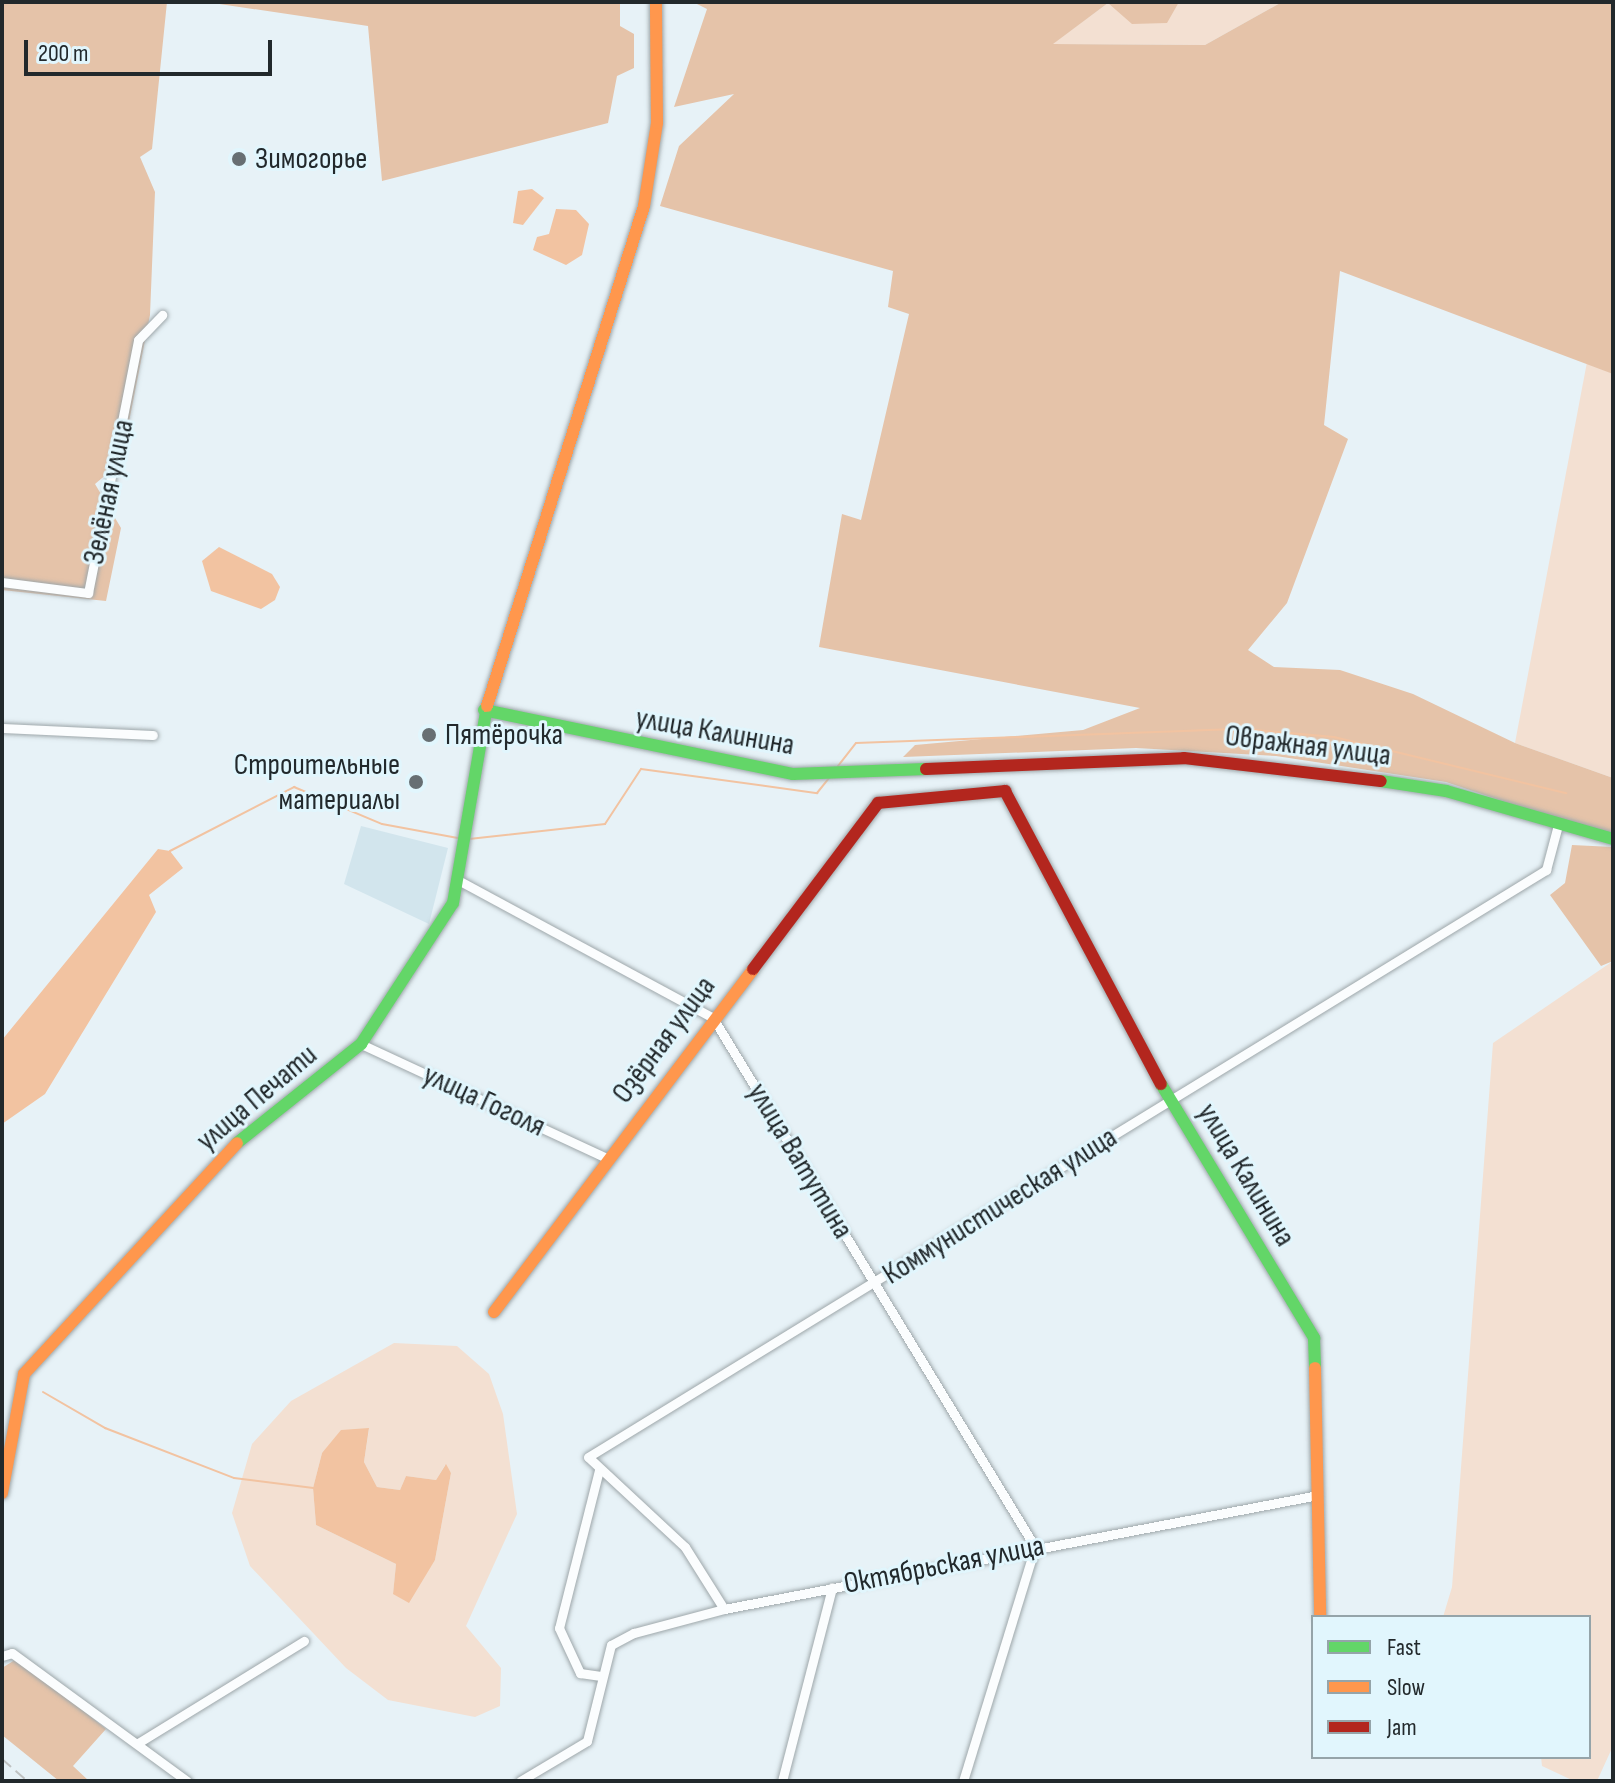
<!DOCTYPE html>
<meta charset="utf-8">
<style>
body{margin:0}
#map{position:relative;width:1615px;height:1783px;overflow:hidden;background:#e7f2f7;font-family:"Sofia Sans Condensed",sans-serif}
div>[style]{position:absolute}
[style*='--x']{left:calc(var(--x)*1px);top:calc(var(--y)*1px);width:calc(var(--w)*1px);rotate:calc(var(--a)*1deg)}
.built>*{inset:0;background:#d2e5ed}
.green>*{inset:0;background:#f3e0d2}
.forest>*{inset:0;background:#e5c3a9}
.water>*{inset:0;background:#f2c3a1}
.stream>*{height:2px;margin:-1px;padding:0 1px;transform-origin:1px;border-radius:1px;background:#f2c3a1}
.roads{filter:drop-shadow(0 0 2px #9ea7aa) drop-shadow(0 0 2px #9ea7aa)}
.street>*{height:9px;margin:-4.5px;padding:0 4.5px;transform-origin:4.5px;border-radius:4.5px;background:#fbfdfe}
.fast>*{height:12px;margin:-6px;padding:0 6px;transform-origin:6px;border-radius:6px;background:#63d668}
.slow>*{height:12px;margin:-6px;padding:0 6px;transform-origin:6px;border-radius:6px;background:#ff974d}
.jam>*{height:12px;margin:-6px;padding:0 6px;transform-origin:6px;border-radius:6px;background:#b3261e}
.rail>*{height:2px;margin-top:-1px;transform-origin:0;background:repeating-linear-gradient(90deg,#bfc2c2 0 12px,transparent 0 18px)}
.dots>*{width:22px;height:22px;translate:-50% -50%;box-sizing:border-box;border:4px solid #e1f6fd;border-radius:50%}
span{translate:-50% -50%;white-space:nowrap;text-align:center;line-height:1.15;-webkit-text-stroke:6px #e1f6fd;paint-order:stroke}
.poi-label{font-size:30px;color:#22292c}
.left{translate:0 -50%;text-align:left}
.right{translate:-100% -50%;text-align:right}
.street-label{font-size:30px;color:#22292c}
.frame{position:absolute;inset:0;border:4px solid #22292c;pointer-events:none}
.legend{position:absolute;left:1311px;top:1615px;width:280px;height:144px;box-sizing:border-box;background:#e1f6fd;border:2px solid #95a4a9;margin:0;padding:10px 14px;list-style:none;font-size:24px;color:#22292c}
.legend li{display:flex;align-items:center;gap:16px;height:40px}
.legend b{width:40px;border:2px solid #95a4a9}
.scale{position:absolute;left:24px;top:40px;width:248px;height:36px;box-sizing:border-box;border:4px solid #22292c;border-top:0;padding-left:10px;font-size:24px;line-height:28px;white-space:nowrap;color:#22292c;-webkit-text-stroke:6px #e1f6fd;paint-order:stroke}
</style>
<div id="map">
<div class="built">
<i style="clip-path:polygon(361px 826px,448px 848px,429px 924px,344px 884px)"></i>
</div>
<div class="green">
<i style="clip-path:polygon(1179px 2px,1282px 2px,1205px 45px,1052px 44px,1108px 3px)"></i>
<i style="clip-path:polygon(1587px 362px,1613px 374px,1613px 778px,1515px 743px)"></i>
<i style="clip-path:polygon(1613px 961px,1613px 1746px,1597px 1781px,1574px 1781px,1542px 1766px,1541px 1757px,1589px 1757px,1589px 1617px,1443px 1617px,1452px 1587px,1493px 1043px)"></i>
<i style="clip-path:polygon(evenodd,394px 1343px,457px 1346px,489px 1374px,503px 1414px,517px 1514px,466px 1626px,501px 1668px,500px 1706px,475px 1717px,388px 1700px,346px 1668px,250px 1566px,232px 1513px,252px 1444px,291px 1401px,394px 1343px,369px 1429px,364px 1462px,377px 1487px,400px 1490px,406px 1476px,436px 1480px,445px 1465px,451px 1473px,435px 1560px,422px 1578px,393px 1594px,396px 1564px,316px 1525px,313px 1488px,322px 1453px,369px 1429px)"></i>
</div>
<div class="forest">
<i style="clip-path:polygon(2px 2px,167px 2px,152px 149px,140px 157px,155px 192px,150px 315px,121px 462px,95px 484px,121px 528px,106px 601px,2px 590px)"></i>
<i style="clip-path:polygon(206px 2px,620px 2px,620px 26px,634px 34px,634px 68px,617px 76px,608px 123px,382px 181px,368px 26px)"></i>
<i style="clip-path:polygon(693px 2px,1179px 2px,1167px 23px,1132px 24px,1108px 3px,1053px 44px,1205px 45px,1282px 2px,1613px 2px,1613px 374px,1340px 271px,1324px 425px,1348px 439px,1287px 603px,1248px 650px,1274px 667px,1340px 670px,1413px 694px,1515px 743px,1613px 778px,1613px 838px,1446px 782px,1276px 756px,1136px 748px,903px 757px,915px 745px,1083px 730px,1140px 708px,819px 647px,842px 514px,861px 520px,909px 314px,888px 307px,893px 271px,660px 206px,679px 146px,734px 94px,674px 107px,707px 9px)"></i>
<i style="clip-path:polygon(1572px 845px,1613px 847px,1613px 961px,1601px 966px,1550px 895px,1565px 883px)"></i>
<i style="clip-path:polygon(18px 1658px,106px 1729px,73px 1766px,89px 1781px,59px 1781px,2px 1735px,2px 1668px)"></i>
</div>
<div class="water">
<i style="clip-path:polygon(532px 189px,544px 198px,523px 225px,513px 223px,518px 191px)"></i>
<i style="clip-path:polygon(556px 209px,576px 210px,589px 224px,582px 255px,566px 265px,533px 250px,537px 237px,549px 234px)"></i>
<i style="clip-path:polygon(219px 547px,272px 574px,280px 587px,275px 600px,261px 609px,211px 591px,202px 561px)"></i>
<i style="clip-path:polygon(158px 849px,170px 851px,183px 868px,149px 895px,156px 912px,45px 1094px,2px 1124px,2px 1040px)"></i>
<i style="clip-path:polygon(369px 1428px,364px 1462px,377px 1487px,400px 1490px,406px 1476px,436px 1480px,446px 1464px,451px 1473px,435px 1560px,409px 1603px,393px 1594px,396px 1564px,316px 1525px,313px 1488px,322px 1453px,341px 1430px)"></i>
</div>
<div class="stream">
<i style="--x:838;--y:766;--w:29;--a:-52"></i>
<i style="--x:856;--y:743;--w:387;--a:-2.1"></i>
<i style="--x:1243;--y:729;--w:91;--a:5"></i>
<i style="--x:1334;--y:737;--w:239;--a:13.6"></i>
<i style="--x:469;--y:839;--w:137;--a:-6.3"></i>
<i style="--x:605;--y:824;--w:66;--a:-56.8"></i>
<i style="--x:641;--y:769;--w:178;--a:7.8"></i>
<i style="--x:817;--y:793;--w:19;--a:-51"></i>
<i style="--x:170;--y:851;--w:140;--a:-27.3"></i>
<i style="--x:294;--y:787;--w:95;--a:22.8"></i>
<i style="--x:382;--y:824;--w:77;--a:10.4"></i>
<i style="--x:43;--y:1392;--w:72;--a:30.1"></i>
<i style="--x:105;--y:1428;--w:138;--a:21.2"></i>
<i style="--x:234;--y:1478;--w:80;--a:7.2"></i>
</div>
<div class="roads">
<div class="street">
<i style="--x:2;--y:582;--w:87;--a:7.3"></i>
<i style="--x:88;--y:593;--w:258;--a:-78.8"></i>
<i style="--x:138;--y:340;--w:35;--a:-46"></i>
<i style="--x:2;--y:728;--w:151;--a:2.7"></i>
<i style="--x:458;--y:880;--w:290;--a:28.4"></i>
<i style="--x:713;--y:1018;--w:619;--a:58.67"></i>
<i style="--x:1035;--y:1547;--w:245;--a:107.1"></i>
<i style="--x:361;--y:1044;--w:271;--a:24.9"></i>
<i style="--x:599;--y:1470;--w:163;--a:104.2"></i>
<i style="--x:559;--y:1628;--w:50;--a:65"></i>
<i style="--x:580;--y:1673;--w:21;--a:8"></i>
<i style="--x:724;--y:1609;--w:73;--a:-122.2"></i>
<i style="--x:685;--y:1547;--w:132;--a:-137.1"></i>
<i style="--x:588;--y:1457;--w:1124;--a:-31.5"></i>
<i style="--x:1546;--y:870;--w:47;--a:-75.1"></i>
<i style="--x:2;--y:1656;--w:10;--a:-17"></i>
<i style="--x:12;--y:1653;--w:217;--a:36.2"></i>
<i style="--x:138;--y:1743;--w:195;--a:-31.6"></i>
<i style="--x:520;--y:1781;--w:78;--a:-30.8"></i>
<i style="--x:587;--y:1741;--w:99;--a:-76"></i>
<i style="--x:611;--y:1645;--w:26;--a:-28"></i>
<i style="--x:634;--y:1633;--w:93;--a:-14.9"></i>
<i style="--x:724;--y:1609;--w:600;--a:-10.86"></i>
<i style="--x:782;--y:1781;--w:200;--a:-75.5"></i>
</div>
<div class="fast">
<i style="--x:484;--y:710;--w:316;--a:11.7"></i>
<i style="--x:793;--y:774;--w:133;--a:-2.2"></i>
<i style="--x:1381;--y:781;--w:66;--a:8.7"></i>
<i style="--x:1446;--y:791;--w:174;--a:16"></i>
<i style="--x:1161;--y:1084;--w:297;--a:58.9"></i>
<i style="--x:1314;--y:1338;--w:30;--a:88"></i>
<i style="--x:237;--y:1143;--w:159;--a:-38.6"></i>
<i style="--x:361;--y:1044;--w:168;--a:-56.9"></i>
<i style="--x:453;--y:903;--w:200;--a:-80.2"></i>
</div>
<div class="slow">
<i style="--x:487;--y:706;--w:524;--a:-72.57"></i>
<i style="--x:644;--y:206;--w:84;--a:-81.1"></i>
<i style="--x:657;--y:123;--w:121;--a:-90.5"></i>
<i style="--x:494;--y:1312;--w:430;--a:-52.9"></i>
<i style="--x:1315;--y:1368;--w:249;--a:88.8"></i>
<i style="--x:2;--y:1493;--w:121;--a:-79.5"></i>
<i style="--x:24;--y:1374;--w:314;--a:-47.3"></i>
</div>
<div class="jam">
<i style="--x:926;--y:769;--w:258;--a:-2.4"></i>
<i style="--x:1184;--y:758;--w:198;--a:6.7"></i>
<i style="--x:753;--y:969;--w:208;--a:-53"></i>
<i style="--x:878;--y:803;--w:128;--a:-5.4"></i>
<i style="--x:1005;--y:791;--w:332;--a:62"></i>
</div>
</div>
<div class="rail">
<i style="--x:2;--y:1759;--w:33;--a:41"></i>
</div>
<div class="dots">
<i style="left:239px;top:159px;background:#676f73"></i>
<i style="left:429px;top:735px;background:#676f73"></i>
<i style="left:416px;top:782px;background:#676f73"></i>
</div>
<div class="poi-label">
<span class="left" style="left:255px;top:159px">Зимогорье</span>
<span class="left" style="left:445px;top:735px">Пятёрочка</span>
<span class="right" style="left:400px;top:782px">Строительные<br>материалы</span>
</div>
<div class="street-label">
<span style="left:109px;top:492px;rotate:-78deg">Зелёная улица</span>
<span style="left:715px;top:732px;rotate:10deg">улица Калинина</span>
<span style="left:1308px;top:746px;rotate:7deg">Овражная улица</span>
<span style="left:664px;top:1040px;rotate:-53deg">Озёрная улица</span>
<span style="left:257px;top:1098px;rotate:-40deg">улица Печати</span>
<span style="left:484px;top:1101px;rotate:25deg">улица Гоголя</span>
<span style="left:800px;top:1161px;rotate:59deg">улица Ватутина</span>
<span style="left:1246px;top:1175px;rotate:59deg">улица Калинина</span>
<span style="left:1000px;top:1206px;rotate:-32deg">Коммунистическая улица</span>
<span style="left:944px;top:1565px;rotate:-11deg">Октябрьская улица</span>
</div>
<div class="frame"></div>
<ul class="legend">
<li><b style="height:10px;background:#63d668"></b>Fast</li>
<li><b style="height:10px;background:#ff974d"></b>Slow</li>
<li><b style="height:10px;background:#b3261e"></b>Jam</li>
</ul>
<div class="scale">200 m</div>
</div>
